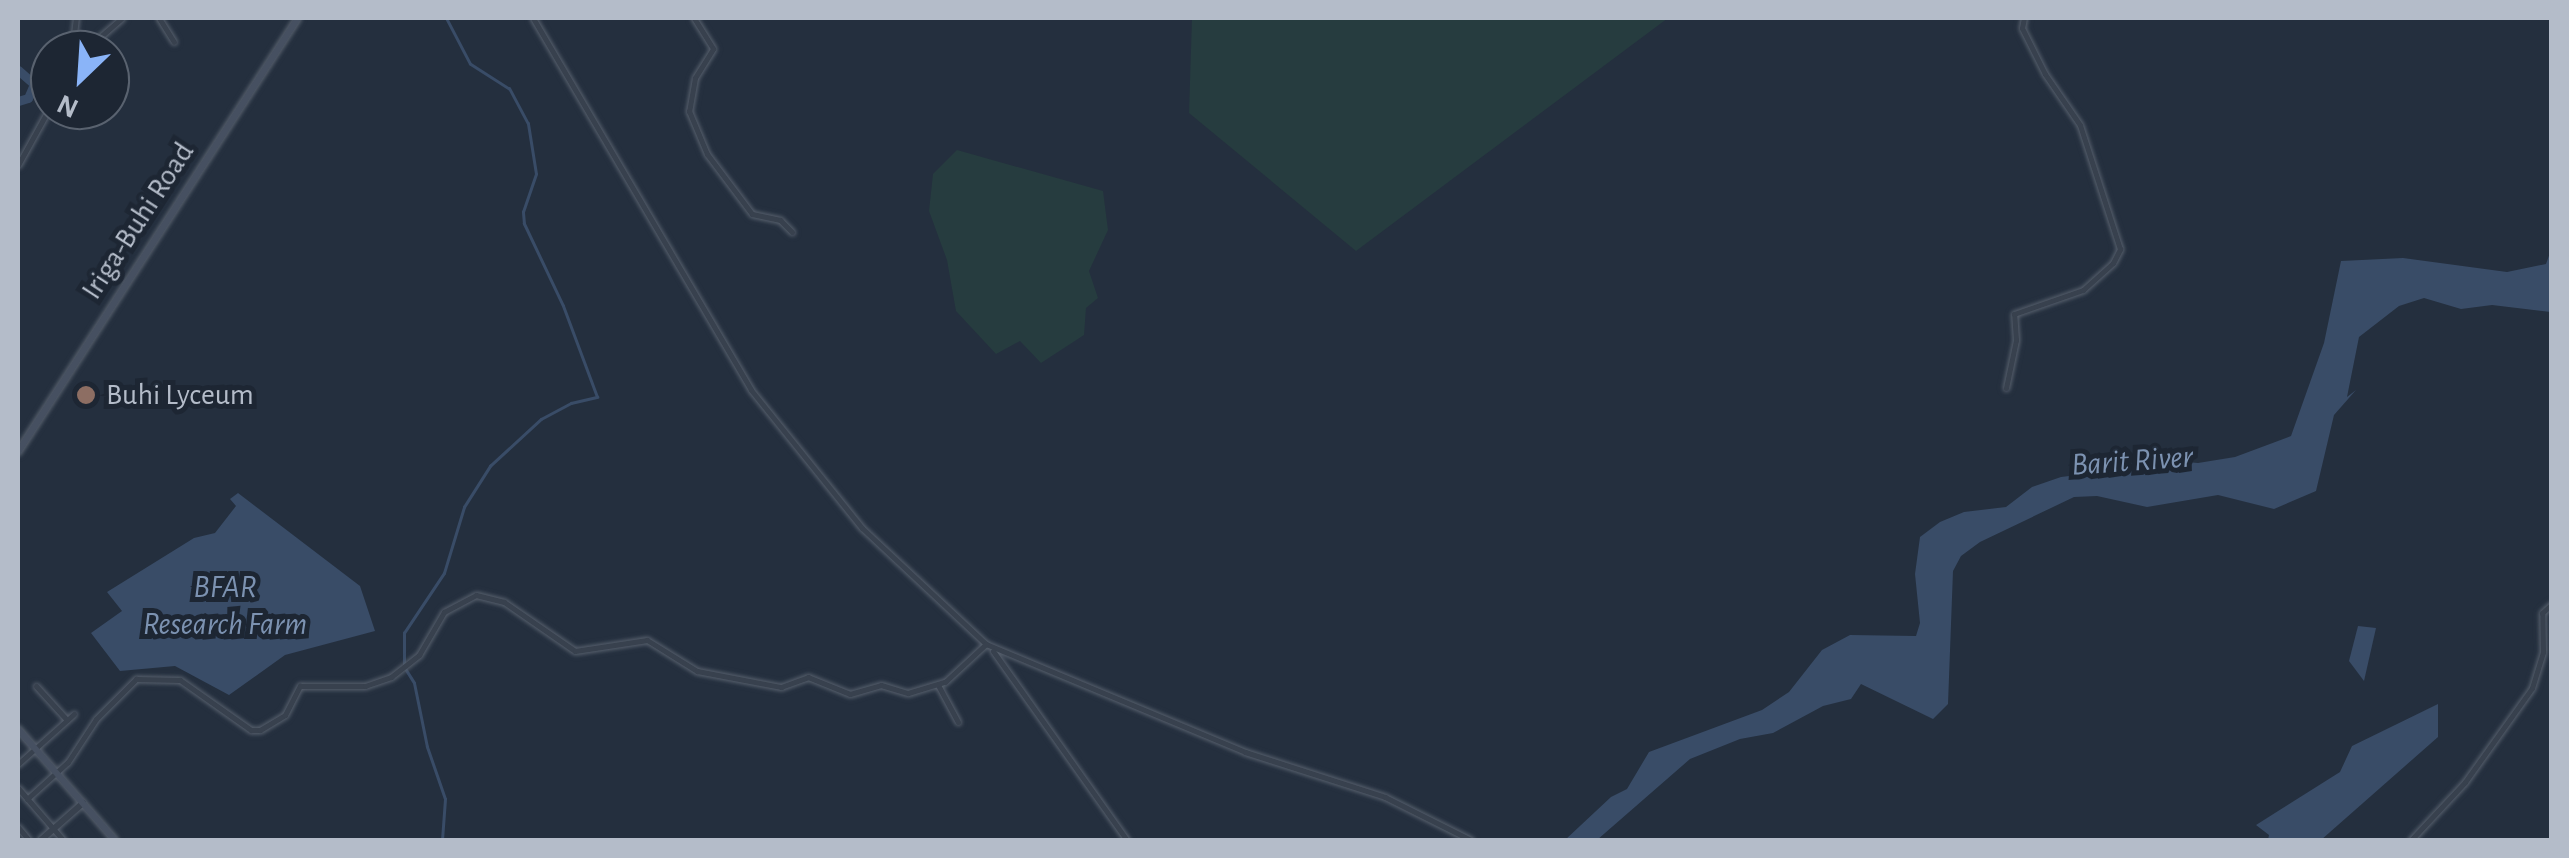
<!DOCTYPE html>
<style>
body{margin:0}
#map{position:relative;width:2569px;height:858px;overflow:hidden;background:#242f3e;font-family:"Alegreya Sans",sans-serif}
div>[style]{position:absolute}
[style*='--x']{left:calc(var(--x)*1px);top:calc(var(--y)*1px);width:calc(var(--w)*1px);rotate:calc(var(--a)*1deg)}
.green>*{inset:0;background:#263c3f}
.water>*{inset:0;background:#394c67}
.stream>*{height:2.5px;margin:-1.25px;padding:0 1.25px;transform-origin:1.25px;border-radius:1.25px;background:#394c67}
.river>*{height:9px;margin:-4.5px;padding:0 4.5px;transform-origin:4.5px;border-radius:4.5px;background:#394c67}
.roads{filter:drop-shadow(0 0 2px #565f6c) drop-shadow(0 0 2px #565f6c)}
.minor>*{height:5px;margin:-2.5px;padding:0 2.5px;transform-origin:2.5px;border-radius:2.5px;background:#38414e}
.tertiary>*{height:6px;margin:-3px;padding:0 3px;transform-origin:3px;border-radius:3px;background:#38414e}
.secondary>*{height:6px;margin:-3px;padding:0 3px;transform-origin:3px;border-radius:3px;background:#465061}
.dots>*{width:28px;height:28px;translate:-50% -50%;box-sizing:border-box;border:5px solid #1d2633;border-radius:50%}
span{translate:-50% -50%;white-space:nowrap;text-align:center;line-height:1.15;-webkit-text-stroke:10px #1d2633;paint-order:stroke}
.street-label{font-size:30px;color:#b4bcc9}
.poi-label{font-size:30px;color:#b4bcc9}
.left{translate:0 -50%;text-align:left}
.water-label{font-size:32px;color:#7c92b1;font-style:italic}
.frame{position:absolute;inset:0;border:20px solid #b4bcc9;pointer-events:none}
.north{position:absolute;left:30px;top:30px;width:100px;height:100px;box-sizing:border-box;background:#1d2633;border:2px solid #59626f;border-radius:50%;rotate:205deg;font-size:28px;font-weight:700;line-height:40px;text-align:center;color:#b4bcc9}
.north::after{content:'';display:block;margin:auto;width:35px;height:45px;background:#8ab4f8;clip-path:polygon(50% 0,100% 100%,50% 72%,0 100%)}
</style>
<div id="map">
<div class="green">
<i style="clip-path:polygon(1192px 18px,1668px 18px,1356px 251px,1189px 113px)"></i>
<i style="clip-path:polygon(957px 150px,1103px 191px,1108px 230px,1089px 271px,1098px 298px,1086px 308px,1084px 335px,1041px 363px,1020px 341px,996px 354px,956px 311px,947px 260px,929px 211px,933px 174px)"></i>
</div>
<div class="water">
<i style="clip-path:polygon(2551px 250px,2551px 312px,2492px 305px,2461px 309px,2424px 298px,2399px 306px,2359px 337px,2347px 397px,2356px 390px,2334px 415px,2316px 491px,2274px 509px,2218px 495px,2147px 507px,2097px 496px,2074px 497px,2051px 508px,1980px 542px,1961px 556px,1953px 571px,1948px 704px,1933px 719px,1861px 684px,1851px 699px,1823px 706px,1773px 733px,1740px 739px,1690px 759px,1597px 840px,1565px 840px,1611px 797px,1627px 789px,1649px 752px,1762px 710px,1789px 692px,1822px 650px,1850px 635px,1916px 636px,1920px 623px,1915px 574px,1920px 537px,1940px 522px,1964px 512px,2006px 507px,2032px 487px,2061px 477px,2134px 468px,2151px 459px,2198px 463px,2235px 457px,2291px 436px,2324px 343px,2341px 261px,2403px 258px,2507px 272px,2546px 264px)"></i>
<i style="clip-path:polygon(238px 493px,360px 586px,375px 631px,285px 655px,229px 695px,175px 666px,120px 671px,91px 633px,122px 611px,107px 592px,194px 538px,215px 533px,236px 506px,230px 499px)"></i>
<i style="clip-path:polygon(2358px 626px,2376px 628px,2364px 681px,2349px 661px)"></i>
<i style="clip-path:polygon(2438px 704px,2438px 737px,2321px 840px,2268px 840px,2269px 835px,2256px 825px,2340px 772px,2352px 746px)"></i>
</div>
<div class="stream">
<i style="--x:442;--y:840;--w:41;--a:-85.8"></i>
<i style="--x:445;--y:799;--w:55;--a:-109.1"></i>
<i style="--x:427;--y:747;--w:65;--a:-101.5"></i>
<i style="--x:414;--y:683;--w:19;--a:-122"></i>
<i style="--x:404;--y:667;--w:34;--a:-90"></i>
<i style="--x:404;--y:633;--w:72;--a:-56.3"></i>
<i style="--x:444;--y:573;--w:69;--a:-73.1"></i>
<i style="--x:464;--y:507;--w:49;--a:-57.6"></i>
<i style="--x:490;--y:466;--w:69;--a:-42.7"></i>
<i style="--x:541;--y:419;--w:34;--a:-28"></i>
<i style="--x:571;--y:403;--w:27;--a:-13"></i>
<i style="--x:597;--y:397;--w:97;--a:-110.5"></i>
<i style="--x:563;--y:306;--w:91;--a:-115.4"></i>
<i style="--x:524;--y:224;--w:12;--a:-95"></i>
<i style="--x:523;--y:212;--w:40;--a:-71.1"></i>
<i style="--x:536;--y:174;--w:51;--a:-99.1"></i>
<i style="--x:528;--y:124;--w:40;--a:-118"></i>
<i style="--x:509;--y:89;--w:46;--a:-147.3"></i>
<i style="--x:470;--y:64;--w:52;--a:-117.6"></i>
</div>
<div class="river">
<i style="--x:18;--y:70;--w:21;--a:41"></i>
<i style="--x:34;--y:84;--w:15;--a:113"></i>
<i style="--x:28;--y:98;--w:10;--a:163"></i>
</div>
<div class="roads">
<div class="minor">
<i style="--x:159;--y:18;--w:28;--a:58"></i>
<i style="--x:533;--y:18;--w:431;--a:59.6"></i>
<i style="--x:751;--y:390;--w:177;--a:51.2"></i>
<i style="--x:862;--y:528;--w:170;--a:43.1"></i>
<i style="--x:986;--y:644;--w:281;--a:22.6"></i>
<i style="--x:1245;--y:752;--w:147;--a:17.8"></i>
<i style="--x:1385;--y:797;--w:96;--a:26.6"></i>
<i style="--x:694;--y:18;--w:36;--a:58"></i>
<i style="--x:713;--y:49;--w:34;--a:122"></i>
<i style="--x:695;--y:78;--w:34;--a:100"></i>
<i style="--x:689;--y:111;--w:47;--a:67.3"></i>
<i style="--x:707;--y:154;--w:75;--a:53.1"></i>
<i style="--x:752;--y:214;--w:29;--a:12"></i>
<i style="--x:780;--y:220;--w:17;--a:45"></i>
<i style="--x:72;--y:50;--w:32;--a:-83"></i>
<i style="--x:85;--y:50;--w:49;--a:-40.9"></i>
<i style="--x:18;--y:165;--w:66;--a:-61.1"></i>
<i style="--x:2006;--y:388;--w:49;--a:-78.2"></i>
<i style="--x:2016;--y:340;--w:26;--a:-94"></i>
<i style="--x:2014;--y:314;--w:73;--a:-19.2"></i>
<i style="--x:2083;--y:290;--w:40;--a:-42"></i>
<i style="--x:2113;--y:263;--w:16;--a:-63"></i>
<i style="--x:2120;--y:249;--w:130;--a:-107.9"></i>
<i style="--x:2080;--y:125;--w:62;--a:-124.5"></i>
<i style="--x:2045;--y:74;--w:51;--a:-116.6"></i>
<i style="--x:2022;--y:28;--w:10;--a:-79"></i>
<i style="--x:993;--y:651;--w:232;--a:54.7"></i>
<i style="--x:938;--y:685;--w:42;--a:61.6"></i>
<i style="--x:36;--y:686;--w:46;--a:47.6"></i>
<i style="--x:18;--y:764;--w:75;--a:-41.8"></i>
<i style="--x:18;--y:788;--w:69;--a:49.1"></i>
<i style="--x:27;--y:799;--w:55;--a:-42.1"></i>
<i style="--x:68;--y:762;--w:51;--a:-56.9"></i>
<i style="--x:96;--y:719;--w:57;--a:-45"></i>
<i style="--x:136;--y:679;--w:44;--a:1.3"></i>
<i style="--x:180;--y:680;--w:87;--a:35.2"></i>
<i style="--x:251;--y:730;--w:9;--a:0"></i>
<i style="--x:260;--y:730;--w:29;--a:-31"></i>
<i style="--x:285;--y:715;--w:33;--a:-63"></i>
<i style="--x:300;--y:686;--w:65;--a:0"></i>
<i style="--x:365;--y:686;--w:28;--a:-19"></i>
<i style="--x:391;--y:677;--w:36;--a:-38"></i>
<i style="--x:419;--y:655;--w:50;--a:-59.8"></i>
<i style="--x:444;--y:612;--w:36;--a:-28"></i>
<i style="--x:476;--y:595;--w:29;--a:14"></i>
<i style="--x:504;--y:602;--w:86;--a:34.6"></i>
<i style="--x:575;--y:651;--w:73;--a:-8.7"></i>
<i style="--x:647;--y:640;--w:59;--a:31.8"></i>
<i style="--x:697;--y:671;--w:86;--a:10.8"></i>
<i style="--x:781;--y:687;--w:29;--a:-20"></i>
<i style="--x:808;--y:677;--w:45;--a:22"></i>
<i style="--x:850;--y:694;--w:32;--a:-16"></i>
<i style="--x:881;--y:685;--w:28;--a:17"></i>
<i style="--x:908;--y:693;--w:39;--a:-17"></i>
<i style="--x:945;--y:682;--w:56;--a:-42.8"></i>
<i style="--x:18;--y:827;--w:17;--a:50"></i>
<i style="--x:2411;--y:840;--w:79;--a:-47"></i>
<i style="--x:2465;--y:782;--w:115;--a:-54.5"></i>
<i style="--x:2532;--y:688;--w:38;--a:-73"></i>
<i style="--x:2543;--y:652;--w:39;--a:-91"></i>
<i style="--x:2542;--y:613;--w:13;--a:-42"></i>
</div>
<div class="tertiary">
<i style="--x:41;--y:840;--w:56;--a:-41.4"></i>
</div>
<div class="secondary">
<i style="--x:18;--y:452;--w:516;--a:-57.17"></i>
<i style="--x:18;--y:729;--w:147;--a:48.9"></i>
</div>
</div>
<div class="dots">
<i style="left:86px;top:395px;background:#8d6e63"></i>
</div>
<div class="street-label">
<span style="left:138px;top:221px;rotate:-57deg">Iriga-Buhi Road</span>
</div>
<div class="poi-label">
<span class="left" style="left:106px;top:395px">Buhi Lyceum</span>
</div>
<div class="water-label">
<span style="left:2132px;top:461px;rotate:-4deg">Barit River</span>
<span style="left:225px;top:606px">BFAR<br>Research Farm</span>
</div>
<div class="frame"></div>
<div class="north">N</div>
</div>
